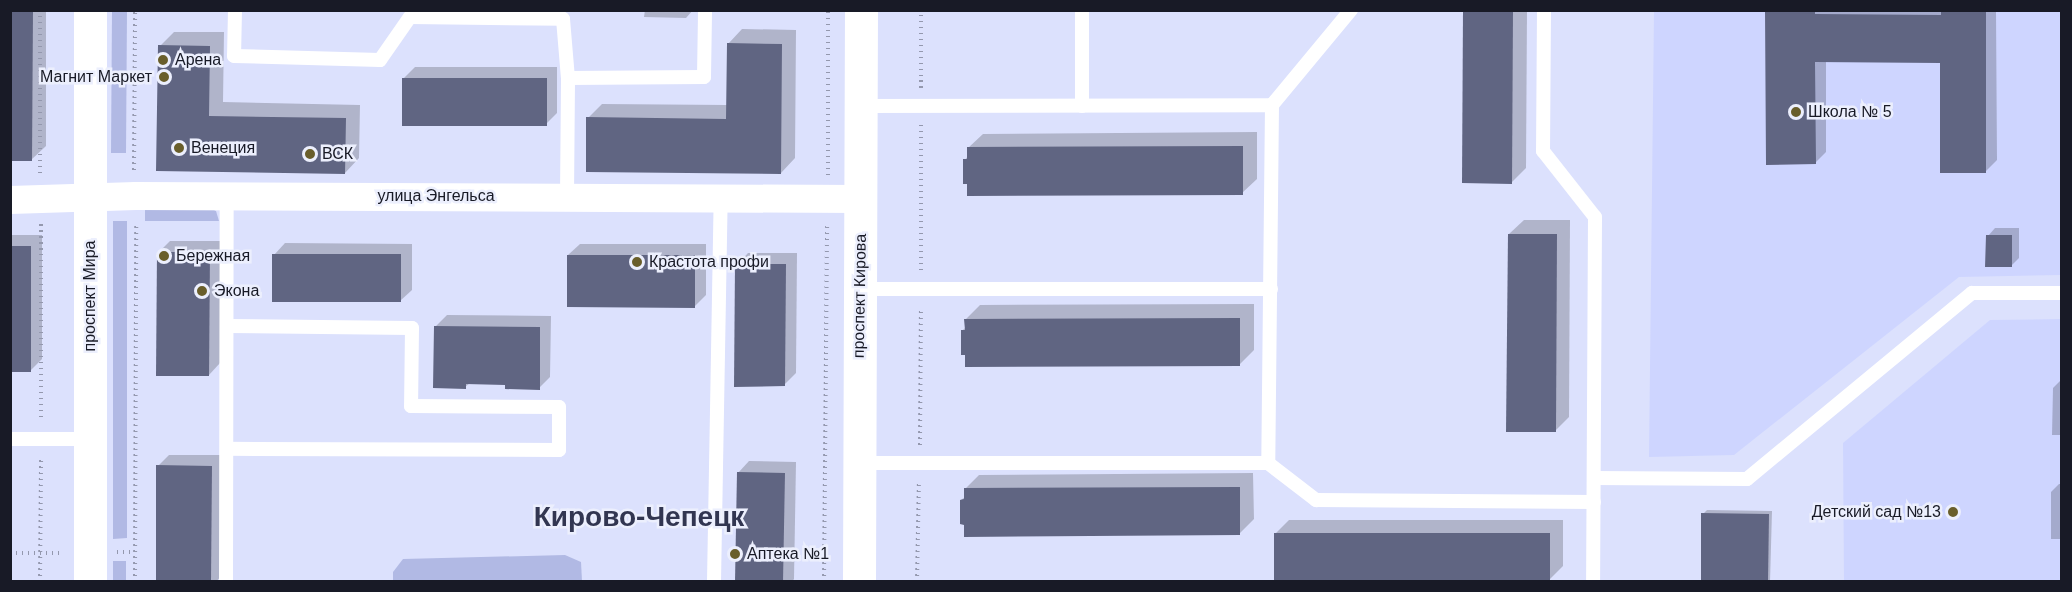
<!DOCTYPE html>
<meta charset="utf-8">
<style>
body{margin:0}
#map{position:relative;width:2072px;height:592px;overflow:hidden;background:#dce1fd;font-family:Helvetica,sans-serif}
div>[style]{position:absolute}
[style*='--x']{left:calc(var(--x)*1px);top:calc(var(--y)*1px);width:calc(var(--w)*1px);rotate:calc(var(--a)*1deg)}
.built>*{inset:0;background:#ced5ff}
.green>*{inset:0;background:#b1b9e4}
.shadow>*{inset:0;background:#0003}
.building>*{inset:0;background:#606582}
.path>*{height:4px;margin-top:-2px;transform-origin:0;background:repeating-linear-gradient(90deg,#9498ae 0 1.5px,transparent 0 6px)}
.service>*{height:14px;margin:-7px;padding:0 7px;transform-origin:7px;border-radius:7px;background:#fff}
.minor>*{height:28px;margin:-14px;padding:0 14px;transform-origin:14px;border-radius:14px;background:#fff}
.tertiary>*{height:33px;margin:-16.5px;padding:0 16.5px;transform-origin:16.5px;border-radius:16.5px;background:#fff}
.secondary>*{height:33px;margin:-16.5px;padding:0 16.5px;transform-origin:16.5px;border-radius:16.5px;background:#fff}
.dots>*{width:16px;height:16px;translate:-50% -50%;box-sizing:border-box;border:3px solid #eceffd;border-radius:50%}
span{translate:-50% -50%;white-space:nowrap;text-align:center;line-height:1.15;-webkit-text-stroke:5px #eceffd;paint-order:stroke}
.poi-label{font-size:16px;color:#181a26}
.left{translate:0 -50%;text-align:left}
.right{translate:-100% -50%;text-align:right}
.street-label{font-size:16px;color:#181a26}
.town-label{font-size:28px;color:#323651;font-weight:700}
.frame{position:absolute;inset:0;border:12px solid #181a26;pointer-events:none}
</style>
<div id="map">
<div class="built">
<i style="clip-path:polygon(1654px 11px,2061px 11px,2061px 275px,1959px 277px,1734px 455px,1649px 457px)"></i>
<i style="clip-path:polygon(2061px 319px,2061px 581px,1844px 581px,1843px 443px,1990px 320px)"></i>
</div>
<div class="green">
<i style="clip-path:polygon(112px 11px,127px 11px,126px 153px,111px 153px)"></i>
<i style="clip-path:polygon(145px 207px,210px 208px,216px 211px,219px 221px,145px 221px)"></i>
<i style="clip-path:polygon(113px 221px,127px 221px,127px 538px,113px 539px)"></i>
<i style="clip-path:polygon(565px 555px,581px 562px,582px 581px,393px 581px,393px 572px,403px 559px)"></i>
<i style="clip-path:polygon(113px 561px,126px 561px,126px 581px,113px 581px)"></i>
</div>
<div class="shadow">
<i style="clip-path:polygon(10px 10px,46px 10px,46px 146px,31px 160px)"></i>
<i style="clip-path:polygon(645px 10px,693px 10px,686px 18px,644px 17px)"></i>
<i style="clip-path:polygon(1465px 10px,1527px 10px,1526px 168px,1512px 182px)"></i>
<i style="clip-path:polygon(1767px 10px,1996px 10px,1997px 160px,1985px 172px,1942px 61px,1826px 61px,1826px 152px,1815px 163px)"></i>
<i style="clip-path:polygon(742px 29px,796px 30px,795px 158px,781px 173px,588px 118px,602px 104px,727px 105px,728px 44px)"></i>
<i style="clip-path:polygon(174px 32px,224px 32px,223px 102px,360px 105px,359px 158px,345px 173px,158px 170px,160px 46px)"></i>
<i style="clip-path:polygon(415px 67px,557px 67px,557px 113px,546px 124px,404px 78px)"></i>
<i style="clip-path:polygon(1257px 132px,1257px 179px,1242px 193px,965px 160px,968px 156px,968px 148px,983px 134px)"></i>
<i style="clip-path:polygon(1524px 220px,1570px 220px,1569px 417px,1555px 431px,1509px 234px)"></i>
<i style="clip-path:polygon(1995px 228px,2019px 228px,2019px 258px,2011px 266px,1988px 236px)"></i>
<i style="clip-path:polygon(10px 235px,42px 235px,42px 359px,31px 370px,10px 370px)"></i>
<i style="clip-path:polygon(170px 241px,220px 241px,220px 363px,209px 375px,159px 252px)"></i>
<i style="clip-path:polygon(285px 243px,412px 244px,412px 290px,400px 301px,274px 255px)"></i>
<i style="clip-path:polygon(580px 244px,706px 244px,706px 295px,695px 306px,568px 255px)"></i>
<i style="clip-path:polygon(748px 253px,797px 253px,796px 373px,784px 385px,737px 265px)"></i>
<i style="clip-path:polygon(1254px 304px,1254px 350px,1240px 364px,962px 331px,966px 327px,966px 319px,980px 305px)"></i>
<i style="clip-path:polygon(447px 315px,551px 316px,550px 377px,539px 388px,507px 383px,470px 383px,465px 387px,435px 327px)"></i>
<i style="clip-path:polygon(2061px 380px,2062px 435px,2052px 435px,2053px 388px)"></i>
<i style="clip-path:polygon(169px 455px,223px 455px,222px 575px,216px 582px,157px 582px,158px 466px)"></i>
<i style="clip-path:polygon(749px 461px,796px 462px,794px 579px,792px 582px,736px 582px,738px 473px)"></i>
<i style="clip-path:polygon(1253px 473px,1254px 519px,1239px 534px,961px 500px,965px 497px,965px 489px,979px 475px)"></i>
<i style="clip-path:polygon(2059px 484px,2062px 484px,2062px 539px,2051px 539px,2051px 492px)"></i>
<i style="clip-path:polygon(1707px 510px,1772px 511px,1770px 582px,1702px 582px,1703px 514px)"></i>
<i style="clip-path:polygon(1289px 520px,1563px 520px,1563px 566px,1549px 580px,1275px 534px)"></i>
</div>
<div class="building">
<i style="clip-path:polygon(10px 10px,33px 10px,32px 161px,10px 161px)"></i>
<i style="clip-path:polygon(1463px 10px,1513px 10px,1512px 184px,1462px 183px)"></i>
<i style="clip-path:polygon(1765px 10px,1815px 10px,1815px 14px,1941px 15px,1941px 10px,1986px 10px,1986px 173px,1940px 173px,1940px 63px,1815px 62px,1816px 164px,1766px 165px)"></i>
<i style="clip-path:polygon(727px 43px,782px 44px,781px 174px,586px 172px,586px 117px,726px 119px)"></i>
<i style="clip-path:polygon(158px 45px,210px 46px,209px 116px,346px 118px,345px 174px,156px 171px)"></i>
<i style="clip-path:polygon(402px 78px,547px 78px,547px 126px,402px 126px)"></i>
<i style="clip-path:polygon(1243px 146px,1243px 195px,967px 196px,967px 184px,963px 184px,963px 159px,967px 159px,967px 147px)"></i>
<i style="clip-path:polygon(1508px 234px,1557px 234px,1556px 432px,1506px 432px)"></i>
<i style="clip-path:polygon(1986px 235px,2012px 235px,2012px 267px,1985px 267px)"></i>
<i style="clip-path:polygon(10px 246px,31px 246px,31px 372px,10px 372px)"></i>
<i style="clip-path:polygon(157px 252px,210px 252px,209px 376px,156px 376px)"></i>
<i style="clip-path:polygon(272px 254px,401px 254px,401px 302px,272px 302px)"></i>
<i style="clip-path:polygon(567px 255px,695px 255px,695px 308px,567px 307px)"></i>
<i style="clip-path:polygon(735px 264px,786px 264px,785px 386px,734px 387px)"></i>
<i style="clip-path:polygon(1240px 318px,1240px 366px,965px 367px,965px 355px,961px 355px,961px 330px,965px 330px,964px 319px)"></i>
<i style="clip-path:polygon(434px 326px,540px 327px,540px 390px,505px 389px,505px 385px,466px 384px,466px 389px,433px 388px)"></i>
<i style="clip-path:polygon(156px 465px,212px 466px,211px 582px,156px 582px)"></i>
<i style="clip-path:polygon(737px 472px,785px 473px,783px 582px,735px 582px)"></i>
<i style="clip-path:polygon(1240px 487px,1240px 535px,964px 537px,964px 525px,960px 524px,960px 500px,964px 499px,964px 488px)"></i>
<i style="clip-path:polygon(1701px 513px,1769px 514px,1768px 582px,1701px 582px)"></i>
<i style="clip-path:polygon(1274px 533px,1550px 533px,1550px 582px,1274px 582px)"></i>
</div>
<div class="path">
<i style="--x:40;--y:10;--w:165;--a:90"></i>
<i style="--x:921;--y:88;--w:78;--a:-90"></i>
<i style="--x:921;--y:125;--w:146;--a:90"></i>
<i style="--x:134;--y:170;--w:160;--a:-89.6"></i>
<i style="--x:828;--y:175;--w:165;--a:-90"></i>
<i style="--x:41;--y:224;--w:197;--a:90"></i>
<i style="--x:920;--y:445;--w:137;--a:-89.6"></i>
<i style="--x:117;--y:552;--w:17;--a:0"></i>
<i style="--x:10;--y:553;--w:52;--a:0"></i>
<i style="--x:40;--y:582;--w:124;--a:-89.5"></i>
<i style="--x:135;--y:582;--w:360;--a:-89.8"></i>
<i style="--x:824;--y:582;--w:358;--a:-89.5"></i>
<i style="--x:917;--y:582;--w:100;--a:-88.9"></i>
</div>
<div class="service">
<i style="--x:235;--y:10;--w:46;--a:91.2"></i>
<i style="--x:234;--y:56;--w:146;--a:1.6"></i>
<i style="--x:380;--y:60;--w:52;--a:-55.1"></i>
<i style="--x:410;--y:17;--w:153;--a:0.7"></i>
<i style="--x:563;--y:19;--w:59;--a:85.2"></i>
<i style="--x:568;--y:78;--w:136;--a:-0.4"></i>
<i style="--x:704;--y:77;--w:67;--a:-89.1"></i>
<i style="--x:1544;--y:10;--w:141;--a:90.4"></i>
<i style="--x:1543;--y:151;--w:84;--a:51.8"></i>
<i style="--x:1595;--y:217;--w:365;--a:90.3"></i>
<i style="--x:1272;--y:105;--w:358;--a:90.6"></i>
<i style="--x:1268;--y:463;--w:61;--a:37.6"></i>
<i style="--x:1316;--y:500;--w:278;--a:0.4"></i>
<i style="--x:861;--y:106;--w:411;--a:-0.1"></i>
<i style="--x:1272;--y:105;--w:124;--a:-50.3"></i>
<i style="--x:1082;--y:106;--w:96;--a:-90"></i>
<i style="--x:567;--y:196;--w:118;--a:-89.5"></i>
<i style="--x:860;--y:289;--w:411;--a:0"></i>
<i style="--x:227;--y:326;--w:185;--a:0.6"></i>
<i style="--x:412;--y:328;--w:78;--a:90.7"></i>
<i style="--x:411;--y:406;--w:148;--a:0.4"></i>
<i style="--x:559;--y:407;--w:43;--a:90"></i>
<i style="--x:559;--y:450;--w:332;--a:-179.8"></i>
<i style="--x:10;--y:439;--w:80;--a:0"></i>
<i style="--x:859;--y:463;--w:409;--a:0"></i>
<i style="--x:1594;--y:478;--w:153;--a:0.4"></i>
<i style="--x:1747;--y:479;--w:292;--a:-39.6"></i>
<i style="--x:1972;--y:293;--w:90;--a:0"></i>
<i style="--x:226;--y:582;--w:386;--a:-89.9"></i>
<i style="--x:714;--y:582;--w:384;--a:-89"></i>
</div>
<div class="minor">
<i style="--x:10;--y:200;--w:126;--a:-1.8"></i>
<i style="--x:136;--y:196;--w:725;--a:0.24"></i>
</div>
<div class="tertiary">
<i style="--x:859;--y:582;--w:572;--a:-89.8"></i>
</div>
<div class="secondary">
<i style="--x:90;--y:582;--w:572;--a:-90"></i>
</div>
<div class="dots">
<i style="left:163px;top:60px;background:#695e2b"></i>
<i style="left:164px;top:77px;background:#695e2b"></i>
<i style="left:1796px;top:112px;background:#695e2b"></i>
<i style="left:179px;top:148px;background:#695e2b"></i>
<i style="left:310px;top:154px;background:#695e2b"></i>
<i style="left:164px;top:256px;background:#695e2b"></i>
<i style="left:637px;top:262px;background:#695e2b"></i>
<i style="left:202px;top:291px;background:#695e2b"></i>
<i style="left:1953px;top:512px;background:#695e2b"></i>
<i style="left:735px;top:554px;background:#695e2b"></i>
</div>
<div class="poi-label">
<span class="left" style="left:175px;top:60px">Арена</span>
<span class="right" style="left:152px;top:77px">Магнит Маркет</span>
<span class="left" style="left:1808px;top:112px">Школа № 5</span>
<span class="left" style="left:191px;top:148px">Венеция</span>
<span class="left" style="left:322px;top:154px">ВСК</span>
<span class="left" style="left:176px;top:256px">Бережная</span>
<span class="left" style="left:649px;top:262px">Крастота профи</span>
<span class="left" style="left:214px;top:291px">Экона</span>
<span class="right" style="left:1941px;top:512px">Детский сад №13</span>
<span class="left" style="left:747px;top:554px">Аптека №1</span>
</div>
<div class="street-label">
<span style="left:436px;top:196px">улица Энгельса</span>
<span style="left:90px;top:296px;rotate:-90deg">проспект Мира</span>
<span style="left:860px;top:296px;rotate:-89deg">проспект Кирова</span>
</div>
<div class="town-label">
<span style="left:639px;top:517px">Кирово-Чепецк</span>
</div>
<div class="frame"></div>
</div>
